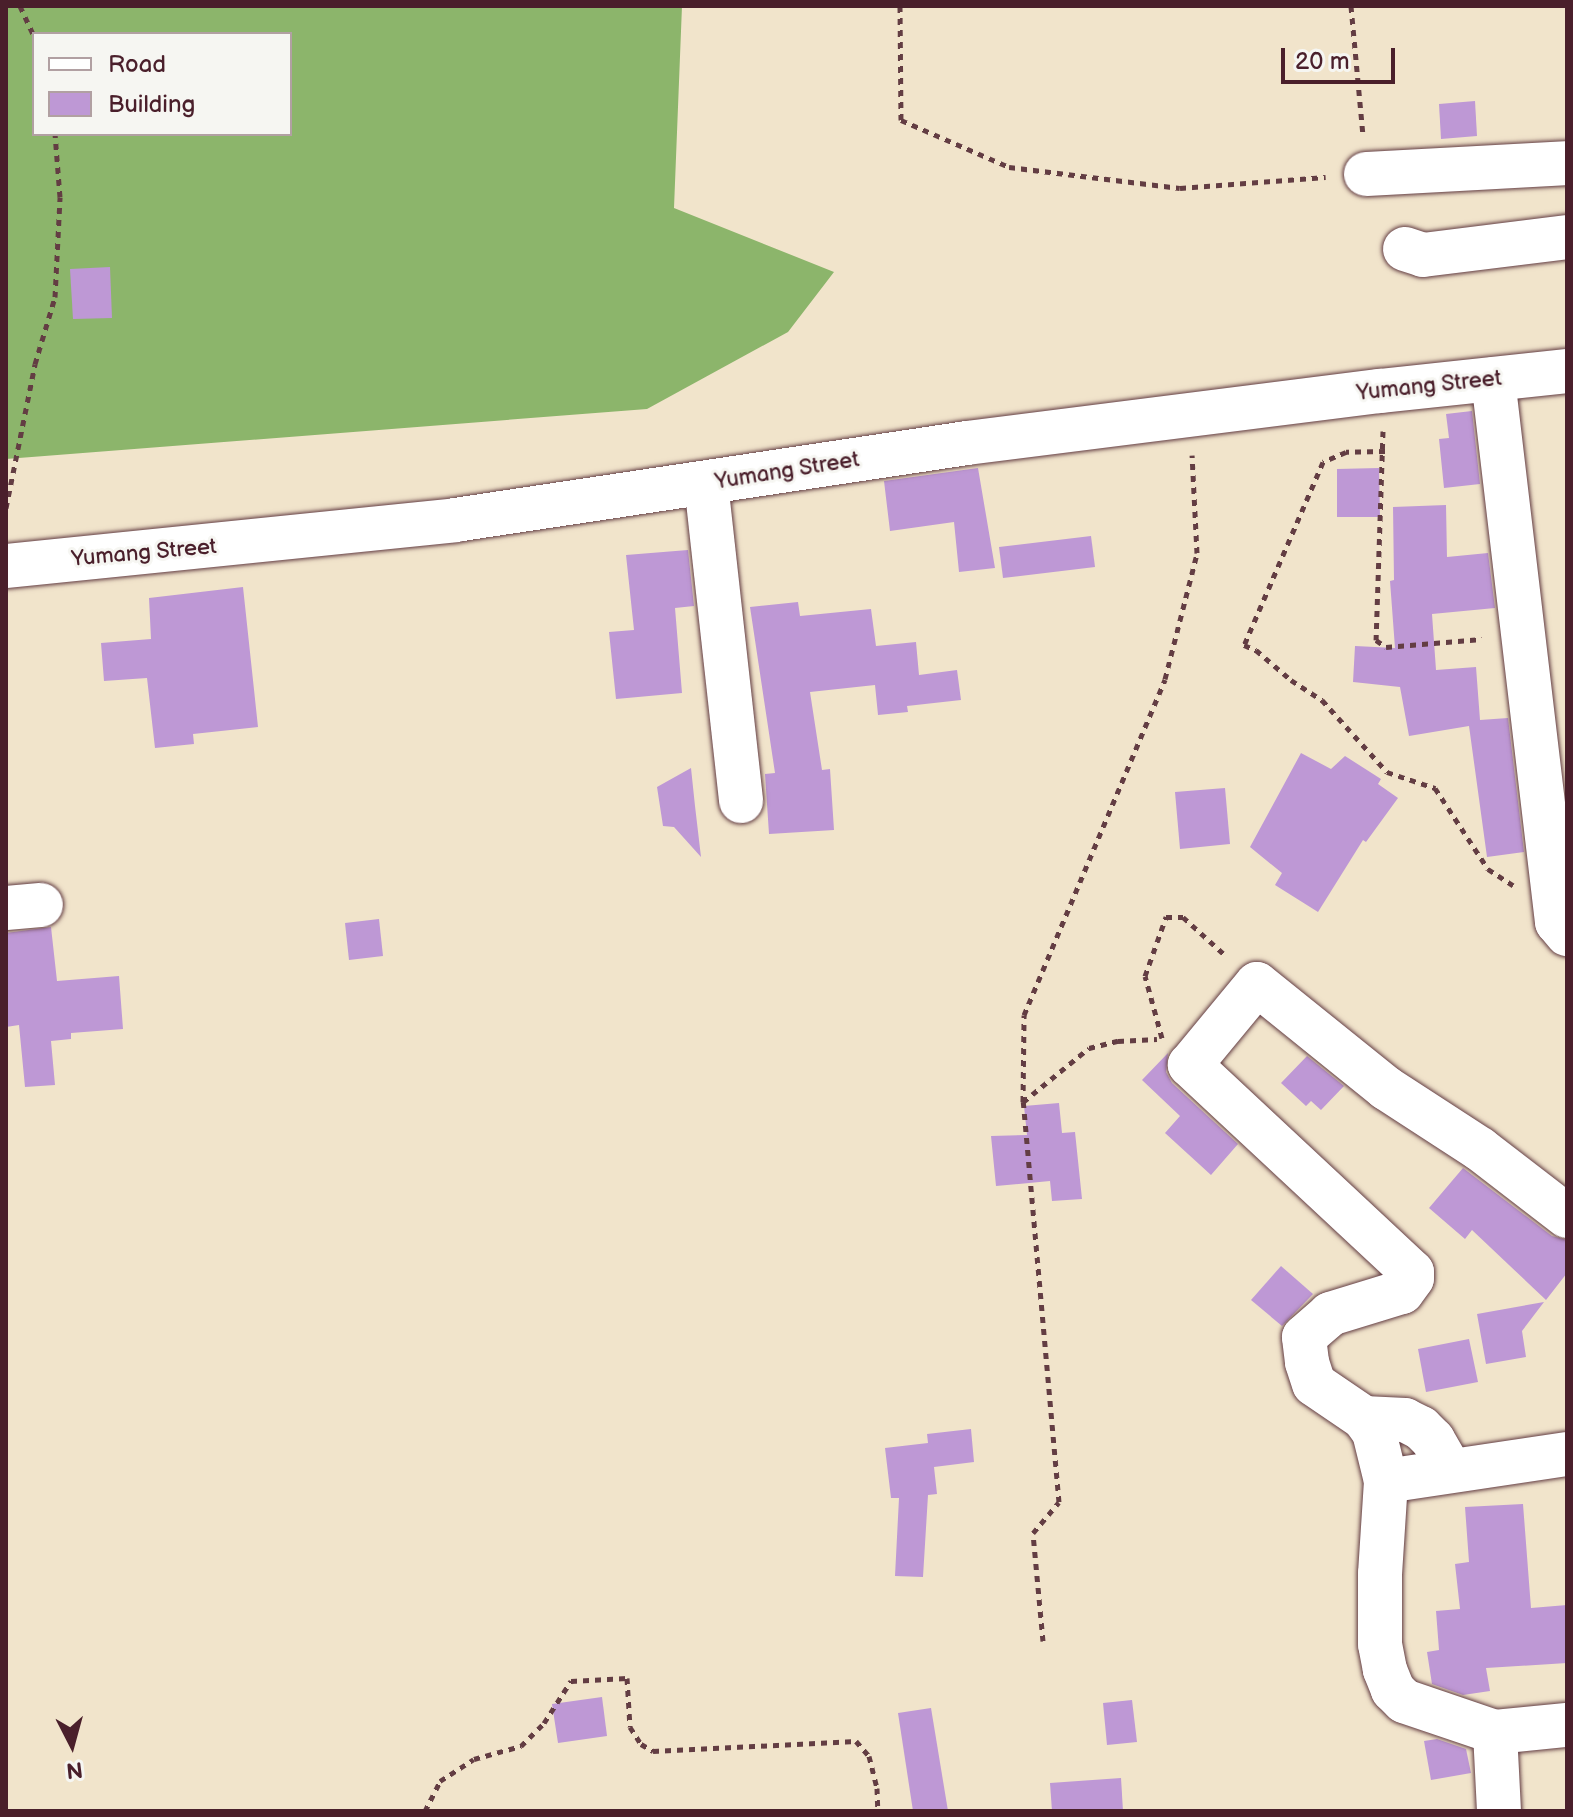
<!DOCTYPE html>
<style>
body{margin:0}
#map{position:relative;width:1573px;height:1817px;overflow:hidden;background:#f1e4cb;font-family:"Balsamiq Sans",sans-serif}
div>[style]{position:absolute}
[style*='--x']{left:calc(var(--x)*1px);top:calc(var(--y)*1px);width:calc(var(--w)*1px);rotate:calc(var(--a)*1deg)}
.forest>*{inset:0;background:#8cb56b}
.building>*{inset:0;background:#be98d5}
.path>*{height:5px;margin-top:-2.5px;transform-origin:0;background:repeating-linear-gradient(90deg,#633d43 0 6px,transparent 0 12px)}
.roads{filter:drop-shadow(0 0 2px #633d43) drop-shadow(0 0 2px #633d43)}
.minor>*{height:44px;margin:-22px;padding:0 22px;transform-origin:22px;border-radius:22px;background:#fff}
.secondary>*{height:44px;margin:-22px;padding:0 22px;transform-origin:22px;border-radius:22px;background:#fff}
span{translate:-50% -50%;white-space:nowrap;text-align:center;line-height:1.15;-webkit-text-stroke:6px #f6f6f2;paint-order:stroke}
.street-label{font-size:22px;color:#4a1f2b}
.frame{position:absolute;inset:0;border:8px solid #4a1f2b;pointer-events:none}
.legend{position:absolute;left:32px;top:32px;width:260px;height:104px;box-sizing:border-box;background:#f6f6f2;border:2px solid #b1a0a2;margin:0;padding:10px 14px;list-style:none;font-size:24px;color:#4a1f2b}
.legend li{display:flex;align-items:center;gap:16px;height:40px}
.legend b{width:40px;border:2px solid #b1a0a2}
.north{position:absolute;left:32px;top:1705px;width:80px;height:80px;-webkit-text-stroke:6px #f6f6f2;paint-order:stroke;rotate:174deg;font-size:22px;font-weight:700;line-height:32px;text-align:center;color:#4a1f2b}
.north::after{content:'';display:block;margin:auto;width:28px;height:36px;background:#4a1f2b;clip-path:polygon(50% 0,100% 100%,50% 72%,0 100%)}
.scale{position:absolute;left:1281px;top:48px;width:114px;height:36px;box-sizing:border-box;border:4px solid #4a1f2b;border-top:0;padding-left:10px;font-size:24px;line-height:28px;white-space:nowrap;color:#4a1f2b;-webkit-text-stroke:6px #f6f6f2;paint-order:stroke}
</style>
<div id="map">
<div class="forest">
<i style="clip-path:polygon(evenodd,6px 6px,682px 6px,674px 208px,834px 272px,788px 332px,647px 409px,6px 459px,6px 6px,34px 34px,290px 34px,290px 134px,34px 134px,34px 34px)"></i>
</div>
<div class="building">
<i style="clip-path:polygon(1475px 101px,1477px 136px,1441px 139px,1439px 104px)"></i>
<i style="clip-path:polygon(110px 267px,112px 318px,73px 319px,70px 269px)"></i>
<i style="clip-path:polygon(1472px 411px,1480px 484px,1444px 488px,1439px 439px,1449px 438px,1446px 414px)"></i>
<i style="clip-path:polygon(978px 468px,995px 568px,959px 572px,954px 522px,890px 531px,884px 481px)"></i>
<i style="clip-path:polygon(1379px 468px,1380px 517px,1337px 517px,1337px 469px)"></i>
<i style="clip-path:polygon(1446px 505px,1447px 557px,1488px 553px,1495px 608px,1432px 614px,1436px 670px,1476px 667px,1480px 720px,1508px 718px,1524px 852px,1487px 857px,1469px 726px,1409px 736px,1400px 687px,1353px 682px,1355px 646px,1395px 648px,1390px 581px,1394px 580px,1393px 507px)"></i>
<i style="clip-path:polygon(1091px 536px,1095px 567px,1003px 578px,999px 547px)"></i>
<i style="clip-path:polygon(688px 550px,694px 606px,675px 608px,682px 693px,616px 699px,609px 632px,634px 630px,626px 555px)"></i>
<i style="clip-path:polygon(243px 587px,258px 727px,193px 734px,194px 744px,155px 748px,147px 678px,104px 681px,101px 643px,151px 639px,149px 598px)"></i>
<i style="clip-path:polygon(798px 602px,800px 616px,871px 609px,876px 646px,916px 642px,919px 675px,957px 670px,961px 700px,907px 706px,908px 712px,878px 715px,875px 685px,810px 692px,822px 770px,830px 769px,834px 830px,769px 834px,765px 774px,775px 773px,750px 607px)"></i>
<i style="clip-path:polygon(1301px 753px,1331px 769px,1345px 756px,1381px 779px,1378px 784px,1398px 798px,1366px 842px,1363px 840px,1318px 912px,1275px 885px,1282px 873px,1250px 847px)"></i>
<i style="clip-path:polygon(691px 768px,695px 806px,701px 857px,674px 827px,663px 826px,657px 787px)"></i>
<i style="clip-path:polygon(1225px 788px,1230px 844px,1180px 849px,1175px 792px)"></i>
<i style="clip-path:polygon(379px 919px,383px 956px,349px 960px,345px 923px)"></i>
<i style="clip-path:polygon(51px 927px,57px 981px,119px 976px,123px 1029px,71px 1033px,71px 1039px,51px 1041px,55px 1085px,25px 1087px,19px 1025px,6px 1027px,6px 933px)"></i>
<i style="clip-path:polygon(1168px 1053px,1166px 1072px,1172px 1083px,1238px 1144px,1211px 1175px,1165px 1133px,1180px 1116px,1142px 1080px)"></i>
<i style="clip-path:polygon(1307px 1056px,1344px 1086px,1321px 1110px,1311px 1101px,1306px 1106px,1281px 1083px)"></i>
<i style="clip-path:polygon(1059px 1103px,1062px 1133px,1075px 1132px,1082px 1199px,1052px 1201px,1050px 1181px,996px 1186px,991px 1136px,1027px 1135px,1024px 1106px)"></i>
<i style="clip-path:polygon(1463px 1168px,1552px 1236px,1567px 1240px,1567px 1273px,1546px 1300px,1472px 1230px,1465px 1239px,1429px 1208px)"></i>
<i style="clip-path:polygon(1281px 1266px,1313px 1294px,1282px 1326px,1251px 1300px)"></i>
<i style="clip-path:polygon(1544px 1302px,1522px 1331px,1526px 1357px,1486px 1364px,1477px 1314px)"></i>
<i style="clip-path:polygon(1469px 1339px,1478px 1382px,1426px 1392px,1418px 1349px)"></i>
<i style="clip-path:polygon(971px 1429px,974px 1462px,934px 1467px,937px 1494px,928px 1495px,923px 1577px,895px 1576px,899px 1498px,891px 1498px,885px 1448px,928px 1443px,927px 1434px)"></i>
<i style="clip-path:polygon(1523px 1504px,1531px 1608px,1567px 1605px,1567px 1663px,1486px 1668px,1490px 1691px,1463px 1695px,1432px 1684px,1427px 1652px,1439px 1650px,1436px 1611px,1460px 1609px,1455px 1564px,1469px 1562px,1465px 1507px)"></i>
<i style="clip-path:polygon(602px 1697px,607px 1736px,558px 1743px,552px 1704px)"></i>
<i style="clip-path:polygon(1132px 1700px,1137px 1742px,1107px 1745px,1103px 1703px)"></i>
<i style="clip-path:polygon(931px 1708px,948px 1811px,913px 1811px,898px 1713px)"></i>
<i style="clip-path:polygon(1437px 1739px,1466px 1749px,1471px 1773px,1431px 1780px,1424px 1741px)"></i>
<i style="clip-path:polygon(1121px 1778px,1123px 1811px,1052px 1811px,1050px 1783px)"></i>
</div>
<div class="path">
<i style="--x:20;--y:6;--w:33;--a:65"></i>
<i style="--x:900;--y:6;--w:114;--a:89.5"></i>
<i style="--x:901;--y:120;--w:118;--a:23.5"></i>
<i style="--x:1009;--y:167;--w:172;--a:7"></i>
<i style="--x:1180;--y:188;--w:146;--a:-4.3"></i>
<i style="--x:1351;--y:6;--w:131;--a:84.7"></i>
<i style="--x:1383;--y:431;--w:209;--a:91.9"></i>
<i style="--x:1376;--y:640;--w:12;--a:35"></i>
<i style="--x:1386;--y:647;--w:96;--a:-4.8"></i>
<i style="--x:1385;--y:451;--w:39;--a:179"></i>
<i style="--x:1346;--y:452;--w:25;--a:157"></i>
<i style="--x:1323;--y:462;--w:199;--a:113.3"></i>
<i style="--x:1244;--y:645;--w:13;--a:23"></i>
<i style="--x:1256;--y:650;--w:46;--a:40.6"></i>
<i style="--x:1291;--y:680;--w:37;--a:33"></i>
<i style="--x:1322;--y:700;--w:97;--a:47.9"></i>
<i style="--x:1387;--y:772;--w:51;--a:18.4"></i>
<i style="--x:1435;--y:788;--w:97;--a:56.8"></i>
<i style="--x:1488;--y:869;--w:30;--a:33"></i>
<i style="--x:6;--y:508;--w:147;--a:-78.6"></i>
<i style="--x:35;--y:364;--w:70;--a:-73.4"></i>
<i style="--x:55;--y:297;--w:100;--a:-87.1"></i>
<i style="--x:60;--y:197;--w:63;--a:-94.5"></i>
<i style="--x:1162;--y:1038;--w:64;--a:-105.3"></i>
<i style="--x:1145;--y:976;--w:63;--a:-70.4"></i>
<i style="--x:1166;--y:917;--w:17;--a:0"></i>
<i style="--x:1183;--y:917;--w:58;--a:42.2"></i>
<i style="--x:1023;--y:1102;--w:87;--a:-89.3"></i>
<i style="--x:1024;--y:1015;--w:364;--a:-67.2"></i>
<i style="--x:1165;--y:679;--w:130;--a:-75.7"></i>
<i style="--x:1197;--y:553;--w:98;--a:-92.9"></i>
<i style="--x:1043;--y:1641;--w:108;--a:-95.3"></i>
<i style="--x:1033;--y:1533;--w:40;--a:-50"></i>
<i style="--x:1059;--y:1502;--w:402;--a:-95.1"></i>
<i style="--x:1023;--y:1102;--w:85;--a:-39.3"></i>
<i style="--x:1089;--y:1048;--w:30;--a:-14"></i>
<i style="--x:1118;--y:1041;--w:39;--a:-3"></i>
<i style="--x:425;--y:1811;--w:34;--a:-63"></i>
<i style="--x:440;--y:1781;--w:40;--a:-32.9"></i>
<i style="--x:474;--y:1759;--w:49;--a:-15.5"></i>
<i style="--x:521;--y:1746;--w:33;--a:-45"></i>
<i style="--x:544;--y:1723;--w:50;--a:-57.3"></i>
<i style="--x:571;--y:1681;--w:56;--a:-3.1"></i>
<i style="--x:627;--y:1678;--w:49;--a:86.5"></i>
<i style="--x:630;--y:1727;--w:20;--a:57"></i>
<i style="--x:641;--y:1744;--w:14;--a:30"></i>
<i style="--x:653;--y:1751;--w:203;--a:-2.8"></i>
<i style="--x:856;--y:1741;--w:20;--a:49"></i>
<i style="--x:869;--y:1756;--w:33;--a:76"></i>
<i style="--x:877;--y:1788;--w:23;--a:88"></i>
</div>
<div class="roads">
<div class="minor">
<i style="--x:1366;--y:174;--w:201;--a:-3.1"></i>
<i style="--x:1405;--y:249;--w:19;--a:18"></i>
<i style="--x:1423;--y:255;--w:145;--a:-7.1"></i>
<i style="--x:1493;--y:379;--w:547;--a:83.28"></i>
<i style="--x:1557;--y:922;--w:16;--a:50"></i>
<i style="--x:706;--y:483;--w:320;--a:83.7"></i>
<i style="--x:6;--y:908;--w:35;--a:-5"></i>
<i style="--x:1364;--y:1418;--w:41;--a:2.8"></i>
<i style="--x:1405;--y:1420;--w:18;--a:27"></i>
<i style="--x:1421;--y:1428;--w:17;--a:45"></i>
<i style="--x:1433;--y:1440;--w:34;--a:60"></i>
<i style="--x:1386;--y:1481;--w:50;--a:-103.8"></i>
<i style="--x:1374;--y:1432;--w:17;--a:-126"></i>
<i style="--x:1364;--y:1418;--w:60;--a:-145.8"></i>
<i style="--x:1314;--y:1384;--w:23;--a:-108"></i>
<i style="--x:1307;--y:1362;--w:25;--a:-97"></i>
<i style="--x:1304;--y:1337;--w:35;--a:-41"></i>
<i style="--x:1330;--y:1314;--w:75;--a:-17"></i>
<i style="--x:1402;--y:1292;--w:17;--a:-54"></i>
<i style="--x:1412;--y:1278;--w:6;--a:-90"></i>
<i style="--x:1412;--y:1272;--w:304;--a:-137"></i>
<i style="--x:1190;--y:1065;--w:105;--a:-50.4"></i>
<i style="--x:1257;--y:984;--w:166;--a:38.9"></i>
<i style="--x:1386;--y:1088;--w:112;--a:33"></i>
<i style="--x:1480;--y:1149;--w:110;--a:37.6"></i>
<i style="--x:1495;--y:1732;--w:72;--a:-5.6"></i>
<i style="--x:1499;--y:1811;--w:79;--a:-92.9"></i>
<i style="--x:1495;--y:1732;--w:96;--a:-161.2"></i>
<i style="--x:1404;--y:1701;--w:16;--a:-135"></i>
<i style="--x:1393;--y:1690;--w:22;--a:-112"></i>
<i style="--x:1385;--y:1670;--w:26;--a:-101"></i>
<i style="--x:1380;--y:1644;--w:70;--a:-90"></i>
<i style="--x:1380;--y:1574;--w:93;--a:-86.3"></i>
<i style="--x:1386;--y:1481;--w:183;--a:-8.5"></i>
</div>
<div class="secondary">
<i style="--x:6;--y:566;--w:451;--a:-5.8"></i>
<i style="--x:455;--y:520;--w:518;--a:-8.55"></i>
<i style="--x:967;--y:443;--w:416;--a:-7.2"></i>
<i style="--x:1380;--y:391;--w:188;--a:-6.1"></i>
</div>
</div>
<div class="street-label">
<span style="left:1429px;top:386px;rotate:-6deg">Yumang Street</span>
<span style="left:787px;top:471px;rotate:-9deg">Yumang Street</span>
<span style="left:144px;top:553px;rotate:-5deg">Yumang Street</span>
</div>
<div class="frame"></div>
<ul class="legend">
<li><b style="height:10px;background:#fff"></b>Road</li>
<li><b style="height:22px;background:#be98d5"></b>Building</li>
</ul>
<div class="north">N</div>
<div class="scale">20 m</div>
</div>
